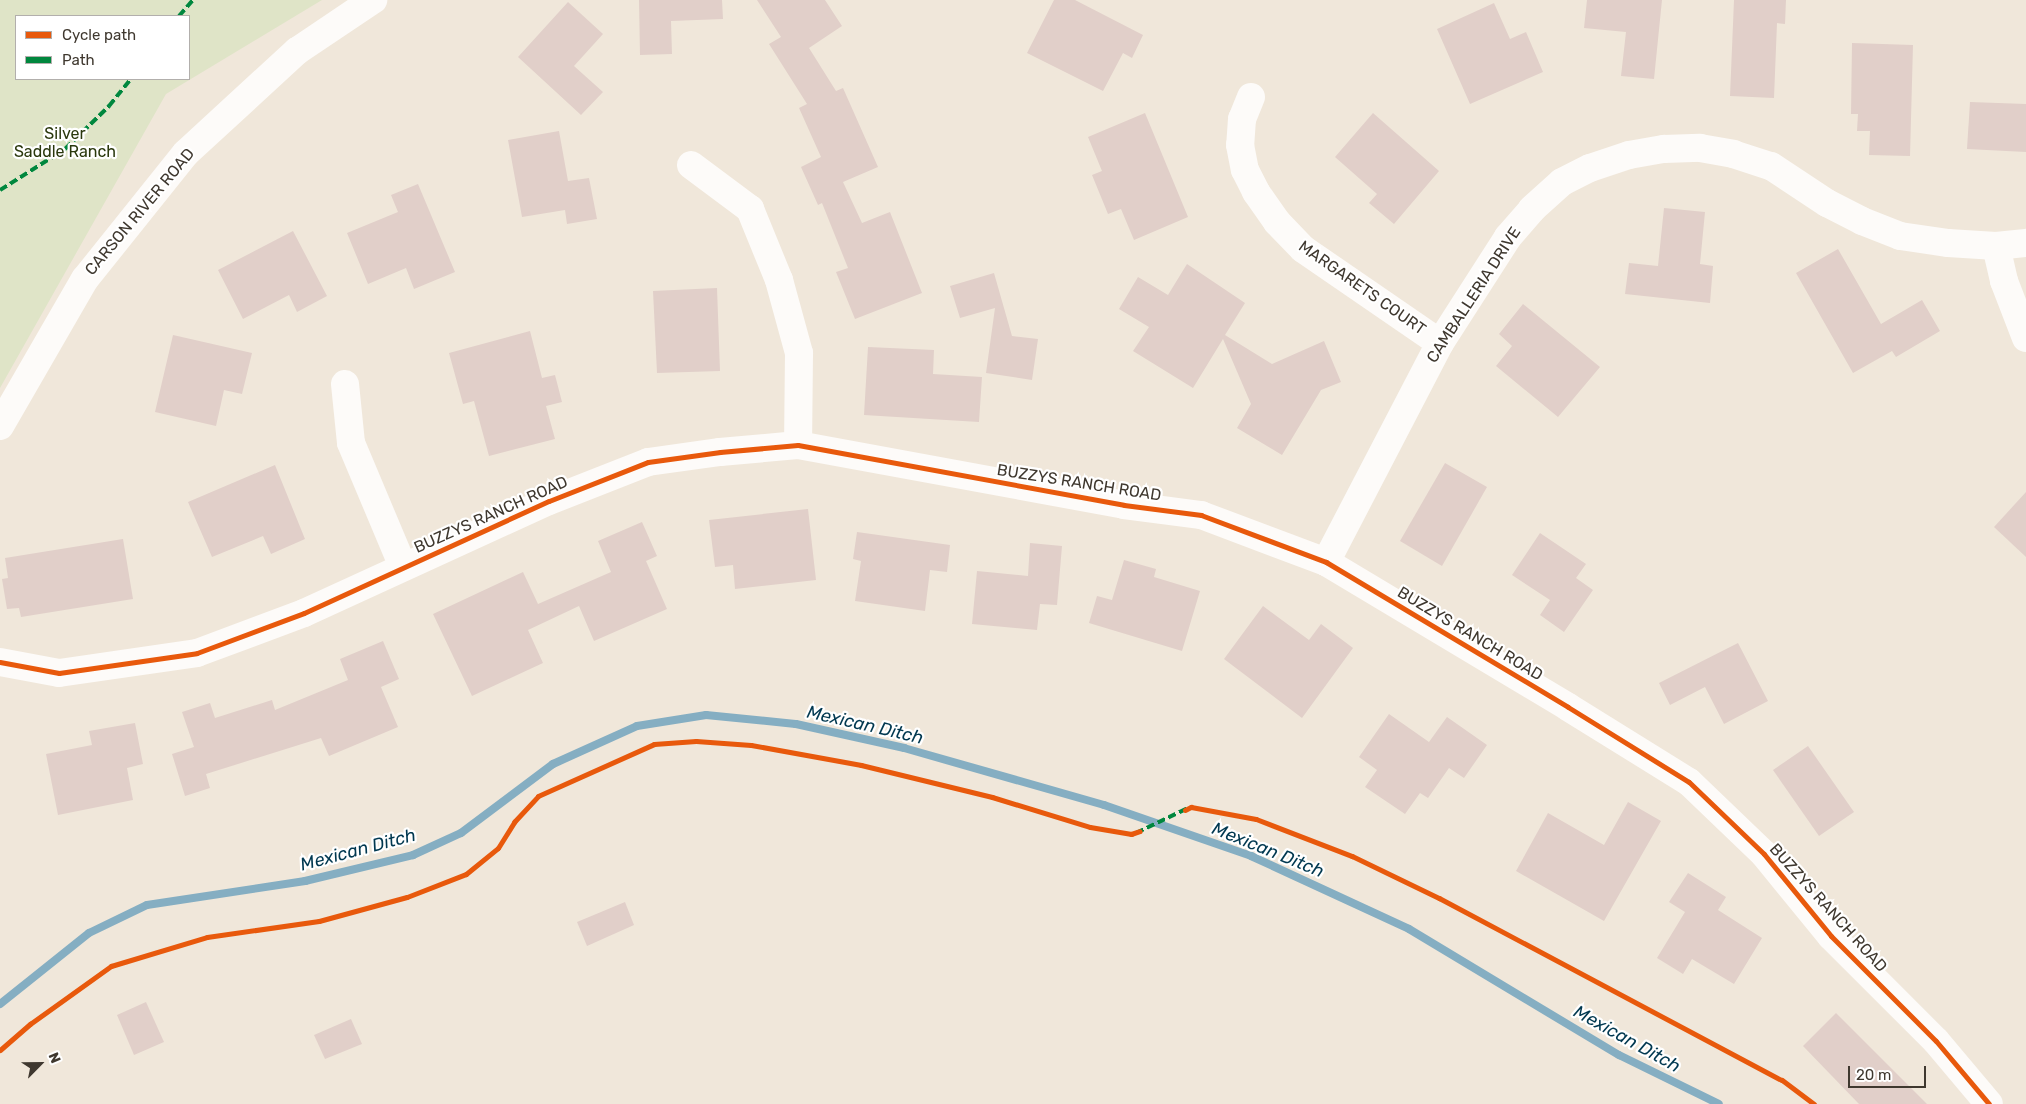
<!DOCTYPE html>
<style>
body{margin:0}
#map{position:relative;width:2026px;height:1104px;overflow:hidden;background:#f0e7da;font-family:Rubik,sans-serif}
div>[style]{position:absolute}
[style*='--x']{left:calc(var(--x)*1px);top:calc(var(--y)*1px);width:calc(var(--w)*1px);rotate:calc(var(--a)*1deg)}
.green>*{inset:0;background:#dfe4c7}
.stream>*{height:8px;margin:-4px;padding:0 4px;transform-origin:4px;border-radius:4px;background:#85aec2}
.building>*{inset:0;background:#e1cfc9}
.minor>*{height:28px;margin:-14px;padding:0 14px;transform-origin:14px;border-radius:14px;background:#fdfbf9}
.tertiary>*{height:28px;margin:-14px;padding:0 14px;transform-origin:14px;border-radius:14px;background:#fdfbf9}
.quiet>*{height:4px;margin-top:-2px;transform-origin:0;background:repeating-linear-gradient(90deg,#00873e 0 8px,transparent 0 12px)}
.cycleway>*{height:5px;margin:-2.5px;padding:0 2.5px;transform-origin:2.5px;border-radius:2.5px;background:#e8590c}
span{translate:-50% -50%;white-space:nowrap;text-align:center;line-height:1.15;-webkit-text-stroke:4.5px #fff;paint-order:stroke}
.park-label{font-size:16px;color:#2a380d}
.street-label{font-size:16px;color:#3f382f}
.water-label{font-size:18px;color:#013850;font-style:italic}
.legend{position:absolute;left:15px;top:15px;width:175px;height:65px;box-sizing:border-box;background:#fff;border:1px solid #b2afac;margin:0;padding:6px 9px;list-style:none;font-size:15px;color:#3f382f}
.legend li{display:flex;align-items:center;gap:10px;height:25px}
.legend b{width:25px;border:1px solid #b2afac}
.north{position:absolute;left:15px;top:1039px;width:50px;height:50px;-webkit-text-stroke:4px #fff;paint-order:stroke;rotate:67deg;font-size:14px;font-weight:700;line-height:20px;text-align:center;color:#3f382f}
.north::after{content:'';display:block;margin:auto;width:18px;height:22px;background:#3f382f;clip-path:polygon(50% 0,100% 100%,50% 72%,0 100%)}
.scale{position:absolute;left:1848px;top:1066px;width:78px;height:22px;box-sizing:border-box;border:2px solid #3f382f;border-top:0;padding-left:6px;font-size:15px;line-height:18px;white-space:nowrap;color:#3f382f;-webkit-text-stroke:4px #fff;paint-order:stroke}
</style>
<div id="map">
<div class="green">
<i style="clip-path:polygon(evenodd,0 0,322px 0,166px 94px,0 388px,0 0,16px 16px,189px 16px,189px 79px,16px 79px,16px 16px)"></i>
</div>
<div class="stream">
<i style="--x:0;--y:1004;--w:114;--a:-38.6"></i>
<i style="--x:89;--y:933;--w:64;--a:-25.8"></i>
<i style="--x:147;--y:905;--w:160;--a:-8.6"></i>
<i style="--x:305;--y:881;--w:111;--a:-13.5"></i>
<i style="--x:413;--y:855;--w:53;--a:-24.6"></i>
<i style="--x:461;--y:833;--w:115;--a:-36.9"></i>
<i style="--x:553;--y:764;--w:92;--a:-24.3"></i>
<i style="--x:637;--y:726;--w:70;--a:-9.1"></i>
<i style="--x:706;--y:715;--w:90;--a:5.7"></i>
<i style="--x:796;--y:724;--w:111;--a:12.5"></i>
<i style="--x:904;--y:748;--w:208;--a:15.9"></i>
<i style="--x:1104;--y:805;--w:156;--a:19.1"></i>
<i style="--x:1251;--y:856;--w:174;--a:24.8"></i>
<i style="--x:1409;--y:929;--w:245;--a:31"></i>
<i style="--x:1619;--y:1055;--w:111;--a:26.1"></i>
</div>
<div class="building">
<i style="clip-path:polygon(639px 0,722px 0,723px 19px,671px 21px,672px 54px,640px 55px)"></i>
<i style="clip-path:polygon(757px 0,825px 0,842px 26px,809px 48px,836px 91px,843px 88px,878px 167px,843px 182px,862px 223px,890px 212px,922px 293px,855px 319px,836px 272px,848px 268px,822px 203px,818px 205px,801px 167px,821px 157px,799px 108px,807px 104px,769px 44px,781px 37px)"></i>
<i style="clip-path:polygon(1054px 0,1075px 0,1143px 35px,1132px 58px,1123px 53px,1103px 91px,1027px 53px)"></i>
<i style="clip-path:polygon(1587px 0,1662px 0,1654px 79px,1621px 76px,1626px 32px,1584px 28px)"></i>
<i style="clip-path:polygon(1734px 0,1786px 0,1785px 24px,1777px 23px,1774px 98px,1730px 96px)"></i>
<i style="clip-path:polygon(568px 2px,603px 34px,574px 66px,603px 92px,581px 115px,518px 57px)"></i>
<i style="clip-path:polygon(1494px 3px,1510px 39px,1526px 32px,1543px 72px,1470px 104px,1437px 29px)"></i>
<i style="clip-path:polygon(1852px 43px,1913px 45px,1910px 156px,1869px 155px,1870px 131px,1857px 131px,1858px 114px,1851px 114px)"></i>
<i style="clip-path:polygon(1970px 102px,2026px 104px,2026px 152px,1967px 149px)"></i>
<i style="clip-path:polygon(1145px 113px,1188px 217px,1134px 240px,1121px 209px,1108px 214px,1092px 175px,1102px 171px,1088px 137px)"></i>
<i style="clip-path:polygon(1373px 113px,1439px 171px,1394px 224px,1369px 203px,1377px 194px,1335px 157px)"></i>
<i style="clip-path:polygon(559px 131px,568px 181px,589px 178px,597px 219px,567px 224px,565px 210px,522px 217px,508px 140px)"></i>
<i style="clip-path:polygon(418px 184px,455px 272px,414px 289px,406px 268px,368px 284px,347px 233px,398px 212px,391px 195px)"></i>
<i style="clip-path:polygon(1664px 208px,1705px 212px,1700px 264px,1713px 266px,1710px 303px,1625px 294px,1629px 263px,1658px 266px)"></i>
<i style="clip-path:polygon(293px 231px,327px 296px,297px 312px,289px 295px,243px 319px,218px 270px)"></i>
<i style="clip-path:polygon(1838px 249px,1881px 324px,1922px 300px,1940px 331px,1896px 357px,1892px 351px,1853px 373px,1796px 273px)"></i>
<i style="clip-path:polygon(1187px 264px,1245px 303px,1225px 335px,1272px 364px,1324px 341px,1341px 382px,1321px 390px,1282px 455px,1237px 428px,1251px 404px,1223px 339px,1193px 388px,1133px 351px,1149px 327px,1119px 309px,1138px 277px,1168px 295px)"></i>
<i style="clip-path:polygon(994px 273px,1012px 336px,1038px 339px,1032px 380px,986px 373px,995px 308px,960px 318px,950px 286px)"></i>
<i style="clip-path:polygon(717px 288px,720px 371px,657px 373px,653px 291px)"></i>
<i style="clip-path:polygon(1523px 304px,1600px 367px,1558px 417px,1496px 366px,1512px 346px,1499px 334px)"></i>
<i style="clip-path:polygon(530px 331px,542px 378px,555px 375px,562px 402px,546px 406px,555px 439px,489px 456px,474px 401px,463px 404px,449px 353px)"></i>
<i style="clip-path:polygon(173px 335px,252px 353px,242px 394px,224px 390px,216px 426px,155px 412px)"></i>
<i style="clip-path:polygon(868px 347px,934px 350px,933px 374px,982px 377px,979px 422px,864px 415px)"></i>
<i style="clip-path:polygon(1445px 463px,1487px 487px,1442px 566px,1400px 541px)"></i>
<i style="clip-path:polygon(275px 465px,305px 539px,271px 554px,263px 536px,212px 557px,188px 502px)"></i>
<i style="clip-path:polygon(2026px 492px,2026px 557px,1994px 527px)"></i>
<i style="clip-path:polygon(808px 509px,816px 580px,735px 589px,733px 565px,715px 567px,709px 520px)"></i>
<i style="clip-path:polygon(642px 522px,657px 556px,646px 561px,667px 609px,594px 641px,579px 606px,528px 630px,543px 663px,472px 696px,433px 614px,523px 572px,538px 604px,611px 572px,598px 541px)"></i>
<i style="clip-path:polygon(857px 532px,950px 545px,947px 572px,930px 570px,925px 611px,855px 601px,861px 561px,853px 559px)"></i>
<i style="clip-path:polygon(1540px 533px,1586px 564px,1576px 578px,1593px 590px,1564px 632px,1540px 615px,1550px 600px,1512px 575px)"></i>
<i style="clip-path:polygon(123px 539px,133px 599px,21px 617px,19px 608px,7px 609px,2px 579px,8px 578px,5px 558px)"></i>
<i style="clip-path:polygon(1030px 543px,1062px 546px,1057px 605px,1040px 604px,1037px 630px,972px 624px,977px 571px,1028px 576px)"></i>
<i style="clip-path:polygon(1124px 560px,1156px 569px,1154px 577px,1200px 591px,1182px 651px,1089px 623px,1097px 596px,1112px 600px)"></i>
<i style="clip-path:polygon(1263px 606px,1309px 640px,1321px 624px,1353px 648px,1302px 718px,1224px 659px)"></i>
<i style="clip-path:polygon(383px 641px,399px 679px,381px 687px,398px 727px,329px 756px,321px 738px,206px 774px,210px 788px,185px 796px,172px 754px,194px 747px,182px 712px,210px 703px,215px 718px,272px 700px,275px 710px,348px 680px,340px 659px)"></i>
<i style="clip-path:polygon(1738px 643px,1768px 701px,1724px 724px,1705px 687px,1670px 705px,1659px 683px)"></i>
<i style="clip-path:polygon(1389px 714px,1429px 742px,1447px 717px,1487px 745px,1464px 778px,1449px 768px,1428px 798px,1420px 793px,1405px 814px,1365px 787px,1377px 770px,1359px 757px)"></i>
<i style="clip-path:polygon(135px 723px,143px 764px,127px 768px,133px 800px,58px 815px,46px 754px,92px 745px,89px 731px)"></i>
<i style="clip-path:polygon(1808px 746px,1854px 812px,1819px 836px,1773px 770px)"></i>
<i style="clip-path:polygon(1628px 802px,1661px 821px,1604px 921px,1516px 871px,1548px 813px,1604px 845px)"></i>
<i style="clip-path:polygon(1688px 873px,1726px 897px,1718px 910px,1762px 938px,1734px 984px,1692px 959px,1683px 974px,1657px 958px,1685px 912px,1669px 902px)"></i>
<i style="clip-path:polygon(625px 902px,634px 925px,587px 946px,577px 922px)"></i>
<i style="clip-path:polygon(146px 1002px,164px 1042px,134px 1055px,117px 1015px)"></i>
<i style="clip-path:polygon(1836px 1013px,1927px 1104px,1859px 1104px,1803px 1046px)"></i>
<i style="clip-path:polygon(351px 1019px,362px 1044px,325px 1059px,314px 1035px)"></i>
</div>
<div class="minor">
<i style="--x:1251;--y:97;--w:24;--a:112"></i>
<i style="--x:1242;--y:119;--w:26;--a:94"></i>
<i style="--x:1240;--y:145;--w:25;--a:79"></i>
<i style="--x:1245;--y:170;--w:25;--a:63"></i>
<i style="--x:1256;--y:192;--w:37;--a:55"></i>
<i style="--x:1277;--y:222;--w:37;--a:46"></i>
<i style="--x:1303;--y:249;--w:166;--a:34.5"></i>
<i style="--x:691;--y:165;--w:74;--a:36.7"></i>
<i style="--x:750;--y:209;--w:77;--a:67.8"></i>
<i style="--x:779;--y:280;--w:76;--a:74.7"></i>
<i style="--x:799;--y:353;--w:92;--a:90.6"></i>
<i style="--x:1996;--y:246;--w:36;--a:77"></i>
<i style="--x:2004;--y:281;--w:61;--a:68.9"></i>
<i style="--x:345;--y:384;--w:59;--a:84.2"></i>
<i style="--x:351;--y:443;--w:134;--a:67.2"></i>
<i style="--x:1326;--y:562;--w:247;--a:-62.5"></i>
<i style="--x:1440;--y:343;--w:126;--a:-57.3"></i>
<i style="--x:1508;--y:237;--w:37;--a:-49"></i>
<i style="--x:1532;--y:209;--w:40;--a:-42"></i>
<i style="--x:1562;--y:182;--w:31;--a:-27"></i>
<i style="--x:1590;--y:168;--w:41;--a:-18.4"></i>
<i style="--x:1629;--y:155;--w:36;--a:-10"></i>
<i style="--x:1664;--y:149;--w:36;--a:-2"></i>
<i style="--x:1700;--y:148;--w:34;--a:10"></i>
<i style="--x:1733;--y:154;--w:40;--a:18"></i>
<i style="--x:1771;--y:166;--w:67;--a:33.5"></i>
<i style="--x:1827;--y:203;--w:39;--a:27"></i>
<i style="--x:1862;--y:221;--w:41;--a:21.5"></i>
<i style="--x:1900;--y:236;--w:49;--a:8.3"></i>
<i style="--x:1948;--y:243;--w:48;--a:3.6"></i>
<i style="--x:1996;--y:246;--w:30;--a:-6"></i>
<i style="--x:0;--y:662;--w:60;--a:10.6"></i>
<i style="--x:59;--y:673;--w:139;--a:-8.2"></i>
<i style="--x:197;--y:653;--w:114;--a:-20.5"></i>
<i style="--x:304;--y:613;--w:269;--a:-24.6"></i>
<i style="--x:549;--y:501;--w:106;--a:-21.5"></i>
<i style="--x:648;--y:462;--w:73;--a:-7.9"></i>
<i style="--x:720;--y:452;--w:78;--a:-5.1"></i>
<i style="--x:798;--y:445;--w:331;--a:10.4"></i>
<i style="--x:1124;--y:505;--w:78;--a:7.4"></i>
<i style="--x:1201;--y:515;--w:134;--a:20.6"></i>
<i style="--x:1326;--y:562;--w:282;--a:30.9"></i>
<i style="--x:1568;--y:707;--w:142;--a:31.8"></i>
<i style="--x:1689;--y:782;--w:104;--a:43.8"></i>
<i style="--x:1764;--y:854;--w:106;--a:50.7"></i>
<i style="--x:1831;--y:936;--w:148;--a:45"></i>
<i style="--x:1936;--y:1041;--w:82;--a:49.9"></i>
</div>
<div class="tertiary">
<i style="--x:0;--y:426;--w:170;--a:-60"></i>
<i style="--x:85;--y:279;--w:161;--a:-51.3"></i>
<i style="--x:186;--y:153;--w:151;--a:-42.6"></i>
<i style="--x:297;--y:51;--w:92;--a:-33.9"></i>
</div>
<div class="quiet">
<i style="--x:179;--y:16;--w:21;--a:-49"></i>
<i style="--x:0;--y:190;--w:77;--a:-32.2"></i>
<i style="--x:65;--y:149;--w:62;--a:-44.3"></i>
<i style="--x:109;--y:106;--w:35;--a:-51"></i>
<i style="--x:1136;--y:833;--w:58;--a:-25.7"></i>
</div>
<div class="cycleway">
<i style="--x:0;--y:662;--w:60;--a:10.6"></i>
<i style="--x:59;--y:673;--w:139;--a:-8.2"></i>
<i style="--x:197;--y:653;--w:114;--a:-20.5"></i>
<i style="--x:304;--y:613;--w:269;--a:-24.6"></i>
<i style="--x:549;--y:501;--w:106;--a:-21.5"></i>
<i style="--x:648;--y:462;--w:73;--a:-7.9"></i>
<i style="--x:720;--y:452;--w:78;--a:-5.1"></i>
<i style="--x:798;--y:445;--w:331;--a:10.4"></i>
<i style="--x:1124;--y:505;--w:78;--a:7.4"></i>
<i style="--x:1201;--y:515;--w:134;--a:20.6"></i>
<i style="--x:1326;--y:562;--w:282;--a:30.9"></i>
<i style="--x:1568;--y:707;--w:142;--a:31.8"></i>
<i style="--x:1689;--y:782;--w:104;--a:43.8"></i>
<i style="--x:1764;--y:854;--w:106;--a:50.7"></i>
<i style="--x:1831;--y:936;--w:148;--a:45"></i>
<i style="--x:1936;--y:1041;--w:82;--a:49.9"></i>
<i style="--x:1185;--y:810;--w:7;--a:-27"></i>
<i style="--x:1191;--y:807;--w:66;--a:10.5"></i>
<i style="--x:1256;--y:819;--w:103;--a:21.1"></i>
<i style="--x:1352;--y:856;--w:97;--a:25.8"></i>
<i style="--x:1439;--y:898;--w:388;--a:28"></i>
<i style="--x:1782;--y:1080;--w:40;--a:37"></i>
<i style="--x:0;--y:1050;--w:40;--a:-41"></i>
<i style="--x:30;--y:1024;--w:100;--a:-35.6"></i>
<i style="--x:111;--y:966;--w:100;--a:-16.8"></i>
<i style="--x:207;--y:937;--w:113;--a:-8.1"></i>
<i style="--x:319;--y:921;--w:91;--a:-15.3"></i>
<i style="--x:407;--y:897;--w:63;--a:-21.3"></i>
<i style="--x:466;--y:874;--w:41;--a:-39.1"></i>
<i style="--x:498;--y:848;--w:31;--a:-58"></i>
<i style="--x:514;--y:822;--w:35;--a:-47"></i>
<i style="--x:538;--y:796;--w:127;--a:-24.1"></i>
<i style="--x:654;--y:744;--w:42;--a:-4.1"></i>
<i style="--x:696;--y:741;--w:55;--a:4.2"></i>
<i style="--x:751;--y:745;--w:112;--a:10.3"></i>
<i style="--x:861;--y:765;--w:135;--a:13.7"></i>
<i style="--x:992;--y:797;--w:102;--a:17"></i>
<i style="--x:1090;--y:827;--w:42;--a:9.7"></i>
<i style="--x:1131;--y:834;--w:9;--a:-18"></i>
</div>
<div class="park-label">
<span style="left:65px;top:143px">Silver<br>Saddle Ranch</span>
</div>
<div class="street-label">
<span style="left:140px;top:212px;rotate:-50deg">CARSON RIVER ROAD</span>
<span style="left:1362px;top:288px;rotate:35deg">MARGARETS COURT</span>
<span style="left:1474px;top:295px;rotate:-57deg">CAMBALLERIA DRIVE</span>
<span style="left:1079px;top:483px;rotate:9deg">BUZZYS RANCH ROAD</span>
<span style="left:491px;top:515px;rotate:-24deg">BUZZYS RANCH ROAD</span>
<span style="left:1470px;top:634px;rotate:31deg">BUZZYS RANCH ROAD</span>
<span style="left:1828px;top:908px;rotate:48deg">BUZZYS RANCH ROAD</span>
</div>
<div class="water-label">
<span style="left:865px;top:725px;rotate:13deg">Mexican Ditch</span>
<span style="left:358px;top:850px;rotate:-15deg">Mexican Ditch</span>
<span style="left:1268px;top:850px;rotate:22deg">Mexican Ditch</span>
<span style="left:1627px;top:1039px;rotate:29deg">Mexican Ditch</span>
</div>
<ul class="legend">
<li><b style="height:6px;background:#e8590c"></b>Cycle path</li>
<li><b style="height:6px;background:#00873e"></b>Path</li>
</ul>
<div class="north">N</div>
<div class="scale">20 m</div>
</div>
